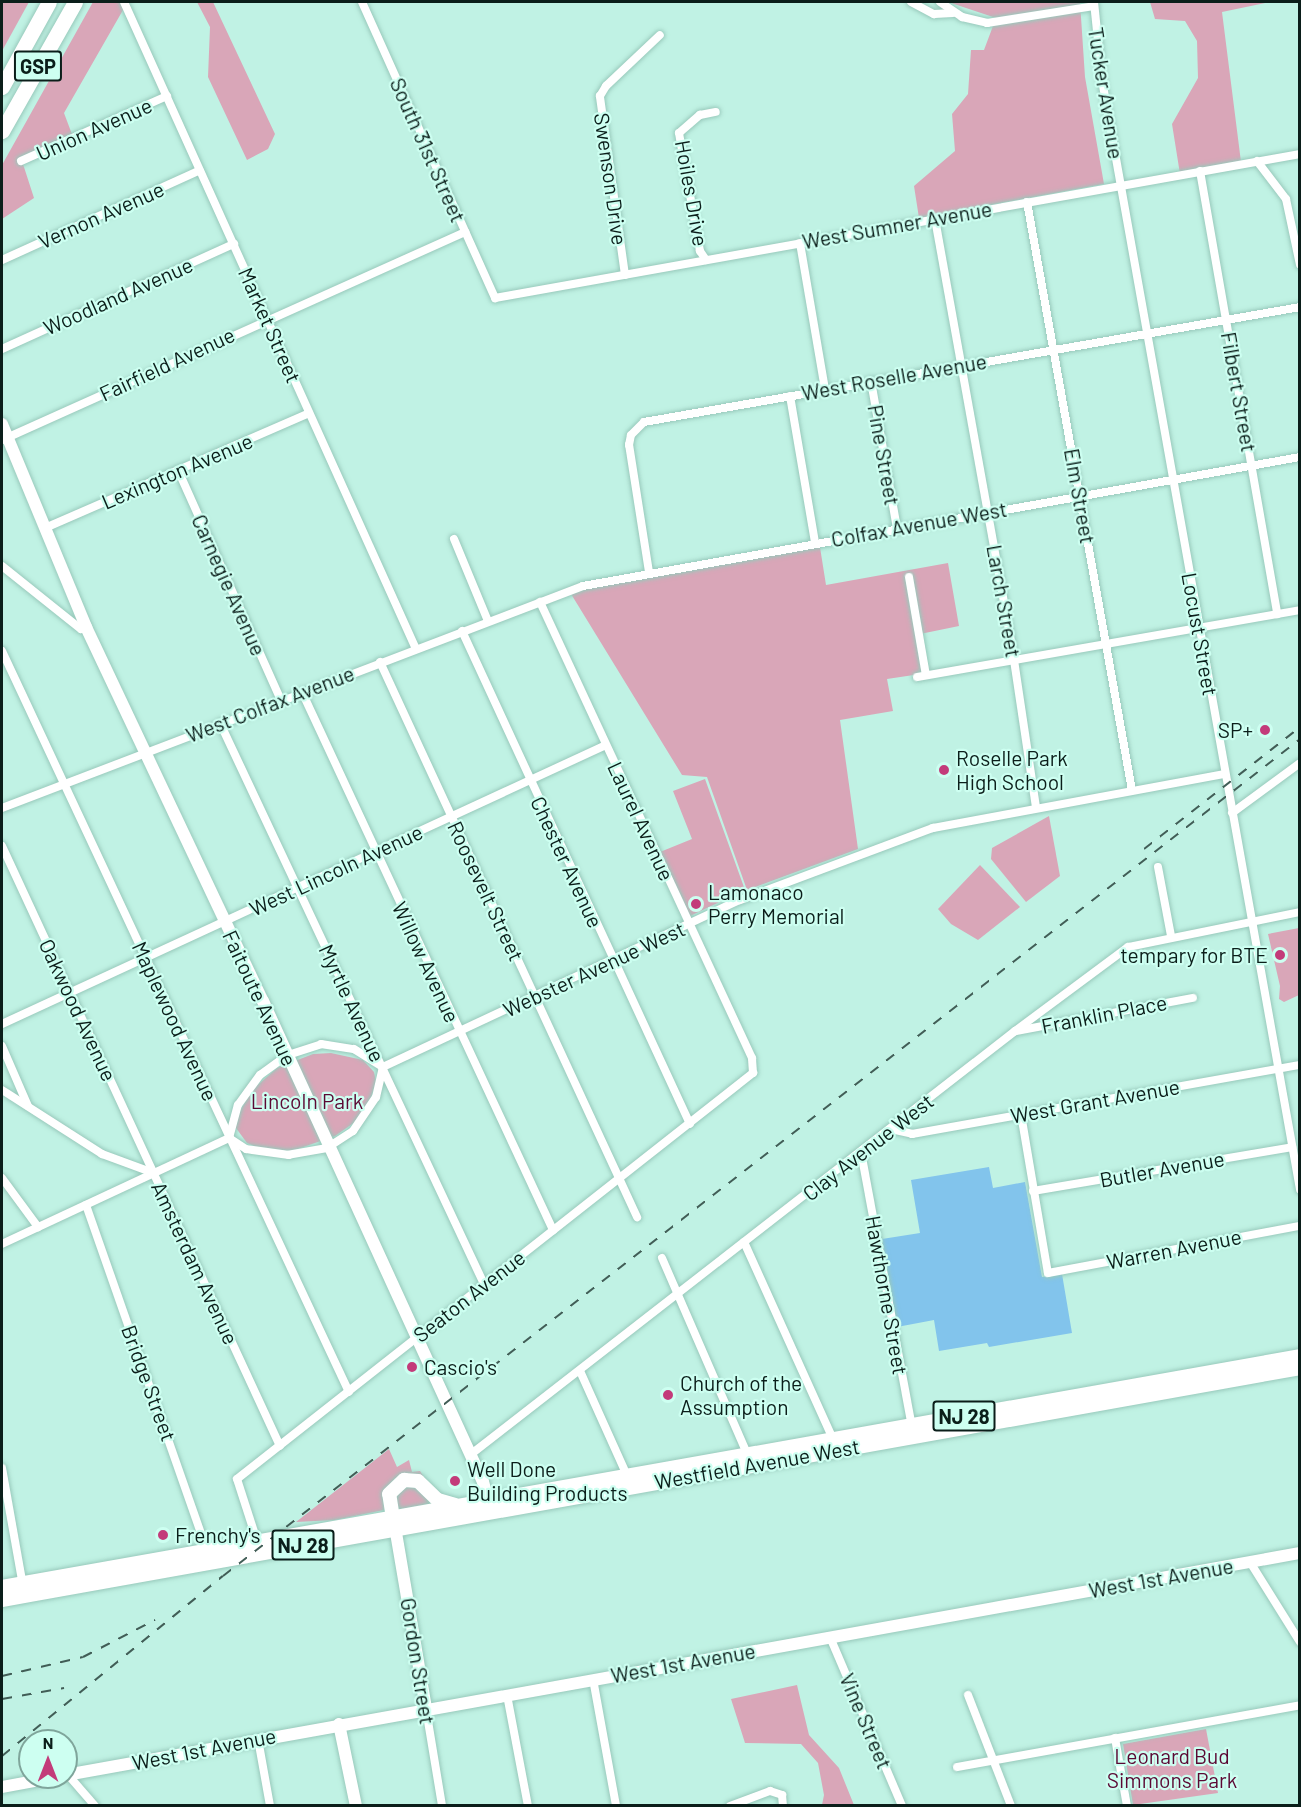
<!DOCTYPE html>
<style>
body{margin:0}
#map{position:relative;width:1301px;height:1807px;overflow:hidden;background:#c0f2e4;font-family:Barlow,sans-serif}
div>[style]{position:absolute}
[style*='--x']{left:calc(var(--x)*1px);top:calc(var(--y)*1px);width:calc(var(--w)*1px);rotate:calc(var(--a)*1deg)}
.green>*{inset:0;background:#d9a6b8}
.water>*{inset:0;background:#82c4ec}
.roads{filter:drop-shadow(0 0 2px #98c9bb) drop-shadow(0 0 2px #98c9bb)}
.street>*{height:8px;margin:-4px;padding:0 4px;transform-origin:4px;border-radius:4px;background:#fff}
.secondary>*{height:12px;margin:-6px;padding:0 6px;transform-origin:6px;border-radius:6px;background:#fff}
.primary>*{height:14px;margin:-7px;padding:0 7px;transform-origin:7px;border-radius:7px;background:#fff}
.highway>*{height:15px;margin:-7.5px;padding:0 7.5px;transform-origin:7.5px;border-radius:7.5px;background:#fff}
.rail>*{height:2px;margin-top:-1px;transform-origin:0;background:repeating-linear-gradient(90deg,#415d56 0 10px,transparent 0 20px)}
.dots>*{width:16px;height:16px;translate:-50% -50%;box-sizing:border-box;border:3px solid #cdfff1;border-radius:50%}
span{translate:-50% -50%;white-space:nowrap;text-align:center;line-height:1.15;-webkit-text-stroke:4.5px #cdfff1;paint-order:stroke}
.shield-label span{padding:2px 4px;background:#cdfff1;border:2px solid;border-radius:4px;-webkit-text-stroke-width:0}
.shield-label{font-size:20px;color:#0b1e1a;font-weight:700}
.street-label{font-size:21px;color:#0b1e1a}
.poi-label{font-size:21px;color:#0b1e1a}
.right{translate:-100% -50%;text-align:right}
.left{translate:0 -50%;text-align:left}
.park-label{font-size:21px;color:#5b0833}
.frame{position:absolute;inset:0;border:3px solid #0b1e1a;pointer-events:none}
.north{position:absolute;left:18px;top:1729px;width:60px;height:60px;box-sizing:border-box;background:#cdfff1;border:2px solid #7fa59b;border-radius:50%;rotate:0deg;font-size:16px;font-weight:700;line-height:24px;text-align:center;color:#0b1e1a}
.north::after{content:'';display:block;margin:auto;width:21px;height:27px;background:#c33b7a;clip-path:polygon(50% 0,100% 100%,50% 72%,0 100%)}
</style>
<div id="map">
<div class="green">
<i style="clip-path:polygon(2px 2px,29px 2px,2px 51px)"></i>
<i style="clip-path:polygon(93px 2px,127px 3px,64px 113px,73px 137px,23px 164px,34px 198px,2px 219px,2px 165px)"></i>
<i style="clip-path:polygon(197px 2px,213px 2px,275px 134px,268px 149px,247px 160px,208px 77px,210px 27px)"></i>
<i style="clip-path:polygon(948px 2px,1080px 2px,1085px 77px,1104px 184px,919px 218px,914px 186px,955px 151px,952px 114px,968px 94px,971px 50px,984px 50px,996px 18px)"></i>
<i style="clip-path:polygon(1150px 2px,1270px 2px,1222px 12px,1241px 162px,1180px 174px,1172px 124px,1198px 78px,1197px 41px,1185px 21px,1155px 19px)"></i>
<i style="clip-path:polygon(819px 541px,826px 585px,948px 563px,959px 626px,920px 634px,927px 673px,887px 679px,893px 711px,840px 720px,858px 849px,747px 890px,707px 777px,682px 775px,568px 589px)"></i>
<i style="clip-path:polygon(705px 779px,745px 890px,690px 916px,660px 852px,692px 839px,673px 791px)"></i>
<i style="clip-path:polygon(1049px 816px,1060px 876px,1026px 902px,991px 859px,992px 848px)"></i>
<i style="clip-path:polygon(980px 865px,1020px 907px,978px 940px,951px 924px,938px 909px)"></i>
<i style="clip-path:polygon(1299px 928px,1299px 995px,1284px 1002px,1279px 999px,1280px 986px,1268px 934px)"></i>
<i style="clip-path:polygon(331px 1053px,363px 1060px,374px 1072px,376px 1082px,369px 1103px,355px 1122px,335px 1136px,292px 1151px,261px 1149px,247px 1143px,236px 1128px,236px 1119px,251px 1091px,277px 1068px,313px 1054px)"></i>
<i style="clip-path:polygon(389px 1449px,397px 1467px,409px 1460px,412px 1472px,420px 1471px,426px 1480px,395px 1478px,383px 1494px,384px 1510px,335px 1520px,296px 1522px)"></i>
<i style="clip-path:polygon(401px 1486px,416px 1486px,433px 1503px,396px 1510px,397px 1489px)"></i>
<i style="clip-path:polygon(797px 1685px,809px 1735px,839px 1768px,854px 1805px,822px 1805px,824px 1795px,818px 1763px,801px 1744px,745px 1743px,731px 1699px)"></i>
<i style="clip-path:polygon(1206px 1729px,1218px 1793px,1133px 1805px,1123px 1744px)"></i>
</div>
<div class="water">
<i style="clip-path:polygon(989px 1167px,993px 1188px,1025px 1182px,1042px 1277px,1062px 1274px,1072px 1333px,989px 1347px,987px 1343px,939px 1351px,934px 1320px,897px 1327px,882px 1239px,920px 1233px,911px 1180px)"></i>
</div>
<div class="roads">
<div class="street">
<i style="--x:124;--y:2;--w:710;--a:65.71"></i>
<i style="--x:362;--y:2;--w:325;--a:65.8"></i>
<i style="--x:495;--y:298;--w:818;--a:-10.14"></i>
<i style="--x:911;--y:2;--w:26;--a:28"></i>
<i style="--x:934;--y:14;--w:19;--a:-3"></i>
<i style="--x:940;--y:2;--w:27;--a:34"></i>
<i style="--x:962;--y:17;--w:26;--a:13"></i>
<i style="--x:987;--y:23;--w:108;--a:-9"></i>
<i style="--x:1094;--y:2;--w:78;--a:84.1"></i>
<i style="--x:1102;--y:80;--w:1127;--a:79.88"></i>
<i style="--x:21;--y:161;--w:160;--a:-24"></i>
<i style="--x:1257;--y:161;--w:48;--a:52.7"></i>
<i style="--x:1286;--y:199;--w:67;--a:78"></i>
<i style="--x:1200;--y:171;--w:450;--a:80.1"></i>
<i style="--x:1027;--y:202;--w:597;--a:79.88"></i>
<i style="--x:935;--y:219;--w:448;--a:79.8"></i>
<i style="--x:1014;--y:660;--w:149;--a:81.5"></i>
<i style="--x:800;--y:243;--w:148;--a:80.3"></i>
<i style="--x:2;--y:260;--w:217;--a:-24.4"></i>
<i style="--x:706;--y:260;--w:11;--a:-124"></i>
<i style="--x:700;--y:251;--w:120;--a:-100.1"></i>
<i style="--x:679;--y:133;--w:28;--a:-41"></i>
<i style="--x:700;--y:115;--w:16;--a:-11"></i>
<i style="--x:625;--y:275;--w:181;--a:-98"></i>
<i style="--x:600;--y:96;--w:12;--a:-59"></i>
<i style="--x:606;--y:86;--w:74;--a:-43.4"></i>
<i style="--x:2;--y:349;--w:255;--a:-24.4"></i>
<i style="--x:871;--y:381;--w:149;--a:80"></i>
<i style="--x:790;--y:396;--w:149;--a:80.3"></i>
<i style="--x:2;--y:440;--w:508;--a:-24.19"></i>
<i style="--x:178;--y:470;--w:252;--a:65.9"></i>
<i style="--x:45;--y:528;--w:288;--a:-23.5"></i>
<i style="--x:454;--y:539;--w:89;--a:67.5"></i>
<i style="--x:2;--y:566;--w:101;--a:38.6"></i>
<i style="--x:81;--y:629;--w:5;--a:-22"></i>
<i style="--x:649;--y:572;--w:129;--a:-98.9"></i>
<i style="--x:629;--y:445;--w:10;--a:-79"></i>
<i style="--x:631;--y:435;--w:18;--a:-45"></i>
<i style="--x:644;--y:422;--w:666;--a:-9.94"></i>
<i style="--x:909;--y:577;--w:99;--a:80.2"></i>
<i style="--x:462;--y:631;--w:543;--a:65.18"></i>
<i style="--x:2;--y:651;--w:818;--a:64.91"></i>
<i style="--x:380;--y:662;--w:612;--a:65.15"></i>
<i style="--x:917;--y:677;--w:389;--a:-9.9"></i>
<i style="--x:302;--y:692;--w:594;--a:64.99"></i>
<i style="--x:220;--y:723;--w:620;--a:64.8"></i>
<i style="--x:2;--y:808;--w:622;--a:-20.91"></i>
<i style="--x:583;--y:586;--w:729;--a:-10.2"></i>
<i style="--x:1232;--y:813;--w:84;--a:-36.3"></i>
<i style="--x:2;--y:846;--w:661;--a:65.14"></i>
<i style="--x:1158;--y:867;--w:70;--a:79.3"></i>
<i style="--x:2;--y:1024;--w:665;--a:-24.79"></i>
<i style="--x:1016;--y:1031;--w:180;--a:-10.6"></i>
<i style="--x:321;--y:1044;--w:33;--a:9"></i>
<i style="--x:354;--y:1049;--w:34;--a:32"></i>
<i style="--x:383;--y:1067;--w:31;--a:103"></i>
<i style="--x:376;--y:1097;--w:41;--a:124.1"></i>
<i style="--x:353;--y:1131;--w:31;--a:147"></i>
<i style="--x:327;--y:1148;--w:39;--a:170"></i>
<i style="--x:289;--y:1155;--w:43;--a:-172.1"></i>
<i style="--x:246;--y:1149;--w:20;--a:-147"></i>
<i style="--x:229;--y:1138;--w:34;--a:-75"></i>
<i style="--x:238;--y:1105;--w:37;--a:-54"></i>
<i style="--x:260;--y:1075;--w:34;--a:-36"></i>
<i style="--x:288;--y:1055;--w:35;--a:-18"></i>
<i style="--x:2;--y:1046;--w:65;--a:66.6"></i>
<i style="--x:383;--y:1067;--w:394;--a:-25.1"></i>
<i style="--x:740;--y:900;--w:206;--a:-20.5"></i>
<i style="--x:933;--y:828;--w:297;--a:-10.5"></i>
<i style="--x:2;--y:1090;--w:119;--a:32.6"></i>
<i style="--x:102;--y:1154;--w:55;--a:20.1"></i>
<i style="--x:1021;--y:1114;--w:161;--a:80.4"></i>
<i style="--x:1048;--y:1273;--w:256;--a:-10.6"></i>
<i style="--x:891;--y:1129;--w:22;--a:13"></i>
<i style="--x:912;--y:1134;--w:394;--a:-10.1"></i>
<i style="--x:861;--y:1152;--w:280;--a:79.5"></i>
<i style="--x:2;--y:1178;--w:61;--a:53.7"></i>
<i style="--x:1033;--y:1191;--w:263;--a:-9.6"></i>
<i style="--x:86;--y:1205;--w:369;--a:70.7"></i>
<i style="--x:744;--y:1242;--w:218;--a:65.7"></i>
<i style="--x:2;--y:1244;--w:251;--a:-25"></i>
<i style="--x:662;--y:1258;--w:216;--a:66.5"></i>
<i style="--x:580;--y:1371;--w:117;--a:65.8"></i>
<i style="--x:470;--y:1455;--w:691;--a:-37.88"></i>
<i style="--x:1015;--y:1031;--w:141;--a:-36.6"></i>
<i style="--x:1128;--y:947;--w:176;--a:-11.5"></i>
<i style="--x:2;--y:1468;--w:120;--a:79.9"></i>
<i style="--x:257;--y:1541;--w:65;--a:-107.9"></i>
<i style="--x:237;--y:1479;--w:657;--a:-38.2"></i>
<i style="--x:753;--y:1073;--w:15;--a:-94"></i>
<i style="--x:752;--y:1058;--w:503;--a:-114.93"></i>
<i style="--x:1250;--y:1562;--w:94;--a:58"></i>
<i style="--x:830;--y:1637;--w:184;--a:66.9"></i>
<i style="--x:593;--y:1679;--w:129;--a:79.7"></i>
<i style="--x:507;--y:1695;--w:113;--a:79.3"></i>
<i style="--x:968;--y:1695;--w:119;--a:68.8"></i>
<i style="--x:426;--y:1709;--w:98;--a:80.6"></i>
<i style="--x:1115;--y:1738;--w:69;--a:80"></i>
<i style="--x:258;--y:1739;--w:68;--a:79.8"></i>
<i style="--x:957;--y:1767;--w:349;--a:-10.2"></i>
<i style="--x:68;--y:1775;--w:41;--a:48.9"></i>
<i style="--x:730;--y:1806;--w:43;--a:-20.6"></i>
<i style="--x:770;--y:1791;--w:13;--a:18"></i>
<i style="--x:782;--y:1795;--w:11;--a:85"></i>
</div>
<div class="secondary">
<i style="--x:2;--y:424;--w:220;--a:67.5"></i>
<i style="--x:86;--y:627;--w:414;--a:64.7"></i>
<i style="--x:263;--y:1001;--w:529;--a:65.42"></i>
<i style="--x:483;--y:1482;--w:19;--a:74"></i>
<i style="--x:488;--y:1500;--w:9;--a:108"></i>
<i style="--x:394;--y:1521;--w:191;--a:80.3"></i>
<i style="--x:339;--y:1724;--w:84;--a:78.3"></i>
<i style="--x:66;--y:1775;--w:1254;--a:-10.2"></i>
<i style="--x:2;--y:1787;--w:55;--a:-10.5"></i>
</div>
<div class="primary">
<i style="--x:393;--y:1518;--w:24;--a:-99"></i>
<i style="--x:389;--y:1494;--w:21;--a:-43"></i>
<i style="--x:404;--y:1480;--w:14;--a:4"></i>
<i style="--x:418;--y:1481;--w:28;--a:44"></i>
<i style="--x:438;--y:1500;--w:18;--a:16"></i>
<i style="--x:2;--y:1587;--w:1318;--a:-10.09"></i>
<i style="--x:2;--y:1600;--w:1319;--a:-10.13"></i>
</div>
<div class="highway">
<i style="--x:2;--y:87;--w:97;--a:-61.1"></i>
<i style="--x:2;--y:131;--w:148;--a:-60.5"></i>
</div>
</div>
<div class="rail">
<i style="--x:1144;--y:849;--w:198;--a:-38"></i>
<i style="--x:2;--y:1676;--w:83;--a:-13.2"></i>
<i style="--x:83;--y:1657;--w:81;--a:-27.2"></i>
<i style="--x:2;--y:1699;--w:63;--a:-10.1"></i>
<i style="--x:2;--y:1756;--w:285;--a:-39.2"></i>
<i style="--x:223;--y:1576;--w:1364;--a:-37.85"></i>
</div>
<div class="dots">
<i style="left:1265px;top:730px;background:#c33b7a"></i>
<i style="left:944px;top:770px;background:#c33b7a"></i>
<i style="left:696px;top:904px;background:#c33b7a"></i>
<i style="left:1280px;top:955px;background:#c33b7a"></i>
<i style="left:412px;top:1367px;background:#c33b7a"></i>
<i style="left:668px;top:1395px;background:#c33b7a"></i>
<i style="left:455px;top:1481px;background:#c33b7a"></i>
<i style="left:163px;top:1535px;background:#c33b7a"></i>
</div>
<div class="shield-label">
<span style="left:38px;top:66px">GSP</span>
<span style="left:964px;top:1416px">NJ 28</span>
<span style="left:303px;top:1545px">NJ 28</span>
</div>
<div class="street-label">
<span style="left:1106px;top:93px;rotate:81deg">Tucker Avenue</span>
<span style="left:94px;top:129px;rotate:-24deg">Union Avenue</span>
<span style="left:428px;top:150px;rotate:66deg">South 31st Street</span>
<span style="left:611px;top:179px;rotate:82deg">Swenson Drive</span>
<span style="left:692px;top:193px;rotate:80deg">Hoiles Drive</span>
<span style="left:101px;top:215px;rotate:-24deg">Vernon Avenue</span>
<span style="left:897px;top:225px;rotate:-10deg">West Sumner Avenue</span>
<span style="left:118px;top:296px;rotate:-24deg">Woodland Avenue</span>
<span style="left:270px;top:325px;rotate:66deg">Market Street</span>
<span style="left:167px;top:364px;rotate:-25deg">Fairfield Avenue</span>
<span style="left:894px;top:377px;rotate:-10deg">West Roselle Avenue</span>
<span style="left:1239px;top:392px;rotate:80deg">Filbert Street</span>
<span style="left:884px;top:455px;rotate:80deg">Pine Street</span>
<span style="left:177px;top:471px;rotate:-23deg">Lexington Avenue</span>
<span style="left:1080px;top:496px;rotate:80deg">Elm Street</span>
<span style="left:919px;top:524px;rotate:-10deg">Colfax Avenue West</span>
<span style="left:229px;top:585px;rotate:66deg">Carnegie Avenue</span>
<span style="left:1004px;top:601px;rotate:80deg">Larch Street</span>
<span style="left:1200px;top:634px;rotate:80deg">Locust Street</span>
<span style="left:270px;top:704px;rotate:-21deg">West Colfax Avenue</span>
<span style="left:641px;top:821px;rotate:65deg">Laurel Avenue</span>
<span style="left:567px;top:862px;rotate:65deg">Chester Avenue</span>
<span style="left:336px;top:870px;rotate:-25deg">West Lincoln Avenue</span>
<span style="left:486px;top:891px;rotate:65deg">Roosevelt Street</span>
<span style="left:426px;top:962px;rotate:65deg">Willow Avenue</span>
<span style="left:594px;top:969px;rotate:-25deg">Webster Avenue West</span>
<span style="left:260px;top:998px;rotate:65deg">Faitoute Avenue</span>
<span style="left:352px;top:1003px;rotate:65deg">Myrtle Avenue</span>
<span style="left:78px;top:1010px;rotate:65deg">Oakwood Avenue</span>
<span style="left:1104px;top:1014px;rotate:-11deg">Franklin Place</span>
<span style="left:175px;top:1021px;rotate:65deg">Maplewood Avenue</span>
<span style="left:1095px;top:1101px;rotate:-10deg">West Grant Avenue</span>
<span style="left:868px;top:1147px;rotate:-38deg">Clay Avenue West</span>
<span style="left:1162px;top:1169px;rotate:-10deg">Butler Avenue</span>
<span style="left:1174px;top:1249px;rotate:-11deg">Warren Avenue</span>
<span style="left:195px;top:1263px;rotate:65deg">Amsterdam Avenue</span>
<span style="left:887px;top:1295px;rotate:80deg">Hawthorne Street</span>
<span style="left:469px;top:1296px;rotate:-38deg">Seaton Avenue</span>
<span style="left:149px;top:1383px;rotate:70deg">Bridge Street</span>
<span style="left:757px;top:1464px;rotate:-10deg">Westfield Avenue West</span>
<span style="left:1161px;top:1578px;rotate:-10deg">West 1st Avenue</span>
<span style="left:418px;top:1661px;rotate:81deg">Gordon Street</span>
<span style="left:683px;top:1663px;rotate:-10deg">West 1st Avenue</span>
<span style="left:866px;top:1721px;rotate:67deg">Vine Street</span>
<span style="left:204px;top:1749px;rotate:-11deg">West 1st Avenue</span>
</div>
<div class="poi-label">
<span class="right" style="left:1253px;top:730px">SP+</span>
<span class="left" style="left:956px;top:770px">Roselle Park<br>High School</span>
<span class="left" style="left:708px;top:904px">Lamonaco<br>Perry Memorial</span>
<span class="right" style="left:1268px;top:955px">tempary for BTE</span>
<span class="left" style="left:424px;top:1367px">Cascio's</span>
<span class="left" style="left:680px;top:1395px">Church of the<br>Assumption</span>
<span class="left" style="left:467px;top:1481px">Well Done<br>Building Products</span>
<span class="left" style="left:175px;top:1535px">Frenchy's</span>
</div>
<div class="park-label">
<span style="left:307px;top:1101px">Lincoln Park</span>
<span style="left:1172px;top:1768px">Leonard Bud<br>Simmons Park</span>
</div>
<div class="frame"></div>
<div class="north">N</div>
</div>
